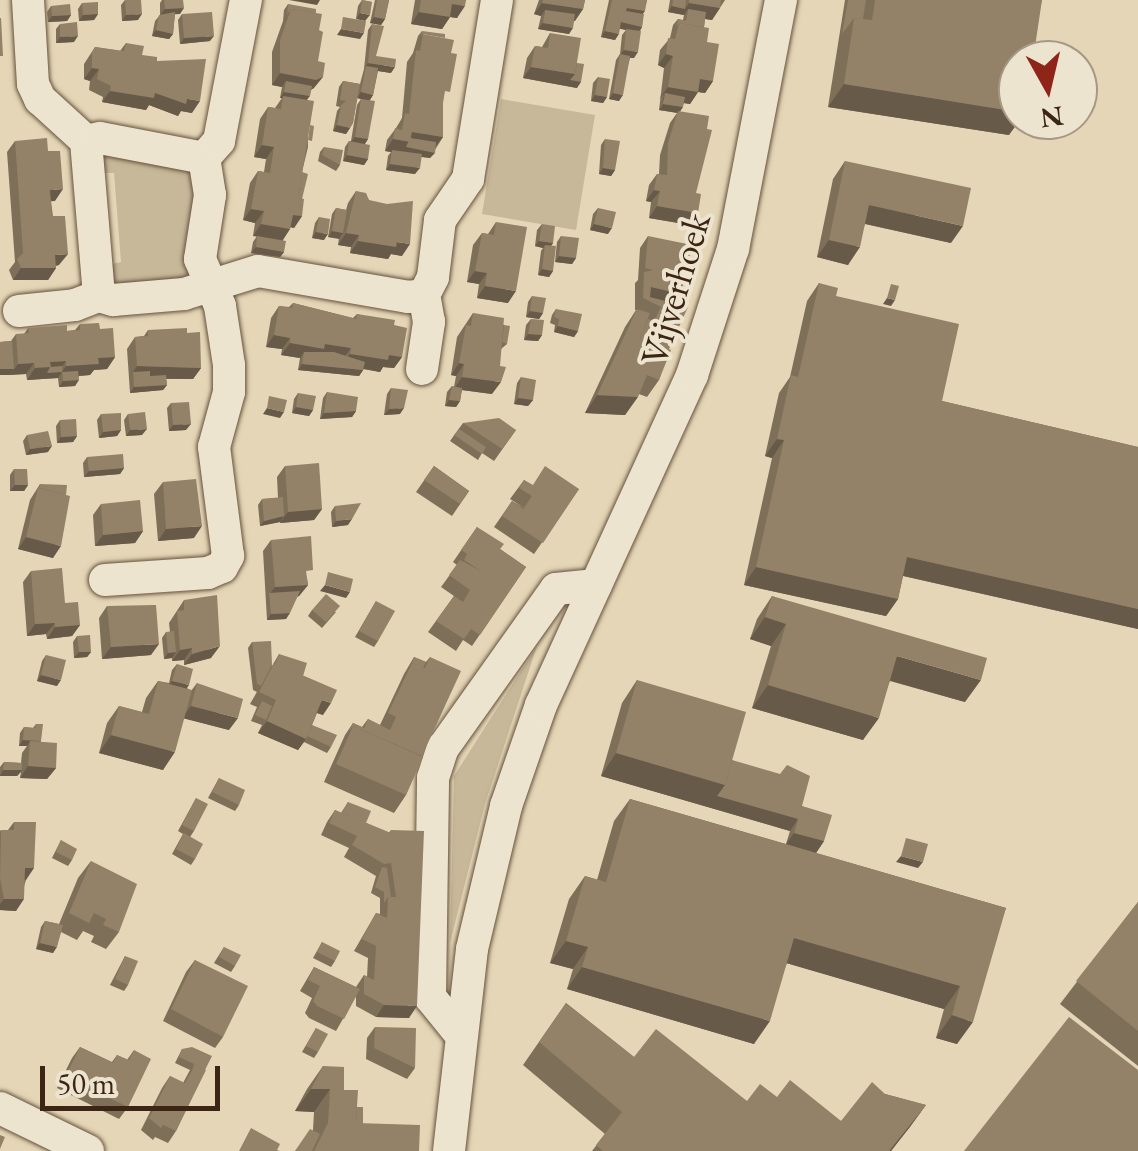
<!DOCTYPE html>
<style>
body{margin:0}
#map{position:relative;width:1138px;height:1151px;overflow:hidden;background:#e4d6b6;font-family:"EB Garamond",serif}
div>[style]{position:absolute}
[style*='--x']{left:calc(var(--x)*1px);top:calc(var(--y)*1px);width:calc(var(--w)*1px);rotate:calc(var(--a)*1deg)}
.green>*{inset:0;background:#c7b89a}
.roads{filter:drop-shadow(0 0 2px #66513c) drop-shadow(0 0 2px #66513c)}
.minor>*{height:32px;margin:-16px;padding:0 16px;transform-origin:16px;border-radius:16px;background:#ede4d0}
.wall>*{inset:0;background:#7e6f59}
.shaded-wall>*{inset:0;background:#675a49}
.building>*{inset:0;background:#938168}
span{translate:-50% -50%;white-space:nowrap;text-align:center;line-height:1.15;-webkit-text-stroke:8px #ede4d0;paint-order:stroke}
.street-label{font-size:38px;color:#3c2514}
.north{position:absolute;left:998px;top:40px;width:100px;height:100px;box-sizing:border-box;background:#ede4d0;border:2px solid #a69885;border-radius:50%;rotate:172deg;font-size:28px;font-weight:700;line-height:40px;text-align:center;color:#3c2514}
.north::after{content:'';display:block;margin:auto;width:35px;height:45px;background:#8f2418;clip-path:polygon(50% 0,100% 100%,50% 72%,0 100%)}
.scale{position:absolute;left:40px;top:1066px;width:180px;height:45px;box-sizing:border-box;border:5px solid #3c2514;border-top:0;padding-left:12px;font-size:30px;line-height:35px;white-space:nowrap;color:#3c2514;-webkit-text-stroke:8px #ede4d0;paint-order:stroke}
</style>
<div id="map">
<div class="green">
<i style="clip-path:polygon(501px 99px,595px 115px,576px 230px,482px 214px)"></i>
<i style="clip-path:polygon(105px 154px,187px 165px,200px 182px,191px 267px,184px 280px,132px 289px,107px 280px,103px 266px,121px 262px,114px 173px,95px 173px)"></i>
<i style="clip-path:polygon(537px 646px,485px 804px,450px 943px,454px 776px)"></i>
</div>
<div class="roads">
<div class="minor">
<i style="--x:28;--y:0;--w:84;--a:86.6"></i>
<i style="--x:33;--y:84;--w:17;--a:65"></i>
<i style="--x:40;--y:99;--w:62;--a:42.4"></i>
<i style="--x:86;--y:141;--w:156;--a:85.2"></i>
<i style="--x:86;--y:141;--w:14;--a:-12"></i>
<i style="--x:100;--y:138;--w:106;--a:10.9"></i>
<i style="--x:19;--y:311;--w:56;--a:-6.1"></i>
<i style="--x:75;--y:305;--w:26;--a:-21"></i>
<i style="--x:99;--y:296;--w:15;--a:16"></i>
<i style="--x:113;--y:300;--w:71;--a:-4.8"></i>
<i style="--x:184;--y:294;--w:77;--a:-17.3"></i>
<i style="--x:258;--y:271;--w:152;--a:9.8"></i>
<i style="--x:408;--y:297;--w:16;--a:-7"></i>
<i style="--x:422;--y:369;--w:48;--a:-81.5"></i>
<i style="--x:429;--y:322;--w:27;--a:-100"></i>
<i style="--x:424;--y:295;--w:20;--a:-63"></i>
<i style="--x:433;--y:277;--w:57;--a:-83"></i>
<i style="--x:440;--y:220;--w:50;--a:-55.7"></i>
<i style="--x:468;--y:179;--w:181;--a:-80.8"></i>
<i style="--x:105;--y:580;--w:103;--a:-3.9"></i>
<i style="--x:208;--y:573;--w:15;--a:-23"></i>
<i style="--x:222;--y:567;--w:13;--a:-61"></i>
<i style="--x:228;--y:556;--w:110;--a:-97.3"></i>
<i style="--x:214;--y:447;--w:57;--a:-74.7"></i>
<i style="--x:229;--y:392;--w:27;--a:-90"></i>
<i style="--x:229;--y:365;--w:60;--a:-98.7"></i>
<i style="--x:220;--y:306;--w:51;--a:-113.1"></i>
<i style="--x:200;--y:259;--w:65;--a:-81.1"></i>
<i style="--x:210;--y:195;--w:37;--a:-99"></i>
<i style="--x:204;--y:158;--w:23;--a:-49"></i>
<i style="--x:219;--y:141;--w:144;--a:-79.2"></i>
<i style="--x:460;--y:1034;--w:48;--a:-129"></i>
<i style="--x:430;--y:997;--w:219;--a:-89.2"></i>
<i style="--x:433;--y:778;--w:32;--a:-72"></i>
<i style="--x:443;--y:748;--w:195;--a:-54.6"></i>
<i style="--x:556;--y:589;--w:40;--a:-5.7"></i>
<i style="--x:0;--y:1108;--w:98;--a:26"></i>
<i style="--x:449;--y:1151;--w:203;--a:-83.5"></i>
<i style="--x:472;--y:949;--w:147;--a:-76.6"></i>
<i style="--x:506;--y:806;--w:107;--a:-70.9"></i>
<i style="--x:541;--y:705;--w:363;--a:-65.4"></i>
<i style="--x:692;--y:375;--w:133;--a:-72"></i>
<i style="--x:733;--y:249;--w:254;--a:-79.1"></i>
</div>
</div>
<div class="wall">
<i style="clip-path:polygon(125px 0,138px 20px,122px 21px,121px 5px)"></i>
<i style="clip-path:polygon(162px 0,183px 0,180px 14px,175px 14px,173px 34px,169px 39px,152px 36px,155px 21px,160px 15px,160px 3px)"></i>
<i style="clip-path:polygon(362px 0,372px 2px,356px 19px,358px 6px)"></i>
<i style="clip-path:polygon(375px 0,389px 0,385px 19px,381px 25px,370px 23px)"></i>
<i style="clip-path:polygon(415px 0,466px 0,457px 18px,450px 17px,442px 29px,411px 24px)"></i>
<i style="clip-path:polygon(539px 0,585px 0,583px 9px,574px 21px,569px 34px,538px 29px,541px 16px,534px 14px)"></i>
<i style="clip-path:polygon(609px 0,647px 0,643px 14px,642px 27px,640px 31px,634px 58px,630px 58px,619px 101px,609px 99px,616px 60px,620px 54px,622px 35px,626px 30px,620px 28px,615px 40px,601px 37px)"></i>
<i style="clip-path:polygon(670px 0,725px 0,712px 20px,705px 19px,704px 27px,713px 81px,705px 93px,698px 92px,690px 104px,684px 103px,680px 111px,696px 193px,690px 225px,649px 218px,651px 202px,646px 201px,649px 185px,657px 174px,659px 174px,660px 155px,670px 123px,677px 113px,659px 110px,664px 68px,658px 65px,660px 50px,670px 38px,673px 25px,678px 19px,683px 20px,684px 15px,668px 12px)"></i>
<i style="clip-path:polygon(845px 0,1042px 0,1009px 135px,828px 107px)"></i>
<i style="clip-path:polygon(82px 3px,98px 14px,94px 20px,79px 21px,78px 9px)"></i>
<i style="clip-path:polygon(288px 4px,316px 13px,319px 30px,314px 88px,311px 90px,307px 100px,308px 147px,302px 172px,302px 216px,294px 228px,291px 227px,283px 240px,284px 252px,280px 257px,251px 253px,253px 242px,257px 236px,253px 236px,255px 223px,243px 220px,250px 183px,258px 171px,264px 172px,266px 159px,254px 157px,260px 119px,268px 107px,275px 108px,282px 98px,280px 98px,282px 87px,272px 85px,272px 52px,283px 21px,284px 10px)"></i>
<i style="clip-path:polygon(51px 6px,71px 15px,67px 21px,48px 22px,47px 12px)"></i>
<i style="clip-path:polygon(182px 14px,210px 41px,180px 44px,178px 20px)"></i>
<i style="clip-path:polygon(60px 24px,74px 42px,56px 43px,56px 29px)"></i>
<i style="clip-path:polygon(372px 24px,376px 56px,391px 73px,378px 71px,373px 95px,370px 100px,368px 139px,365px 144px,368px 159px,364px 165px,343px 161px,345px 147px,349px 141px,351px 141px,357px 105px,361px 99px,357px 98px,353px 123px,346px 134px,333px 131px,337px 111px,340px 107px,336px 106px,339px 87px,343px 81px,360px 84px,364px 69px,368px 30px)"></i>
<i style="clip-path:polygon(422px 31px,443px 102px,443px 137px,430px 158px,421px 157px,415px 174px,386px 170px,388px 156px,391px 152px,385px 151px,387px 140px,396px 128px,402px 118px,407px 62px,413px 53px,418px 36px)"></i>
<i style="clip-path:polygon(550px 33px,577px 63px,577px 88px,523px 78px,527px 58px,535px 46px,542px 47px)"></i>
<i style="clip-path:polygon(126px 43px,142px 55px,157px 61px,192px 113px,181px 111px,178px 116px,149px 105px,146px 110px,102px 102px,103px 97px,89px 90px,90px 81px,84px 79px,84px 64px,95px 47px,120px 51px)"></i>
<i style="clip-path:polygon(598px 77px,607px 97px,603px 103px,591px 101px,593px 83px)"></i>
<i style="clip-path:polygon(605px 139px,615px 170px,611px 176px,599px 174px,601px 145px)"></i>
<i style="clip-path:polygon(15px 141px,48px 151px,55px 201px,51px 201px,59px 265px,56px 266px,56px 268px,48px 280px,13px 280px,9px 270px,15px 262px,7px 152px)"></i>
<i style="clip-path:polygon(324px 147px,340px 165px,336px 171px,318px 161px,320px 152px)"></i>
<i style="clip-path:polygon(845px 161px,951px 243px,865px 224px,848px 265px,817px 257px,833px 179px)"></i>
<i style="clip-path:polygon(356px 191px,369px 200px,402px 256px,391px 254px,388px 259px,350px 253px,351px 247px,338px 245px,339px 238px,328px 237px,332px 214px,336px 208px,346px 210px,348px 203px)"></i>
<i style="clip-path:polygon(598px 208px,608px 234px,590px 230px,593px 214px)"></i>
<i style="clip-path:polygon(319px 217px,324px 240px,312px 238px,315px 223px)"></i>
<i style="clip-path:polygon(496px 222px,508px 303px,477px 298px,479px 284px,467px 282px,473px 245px,482px 233px,488px 234px)"></i>
<i style="clip-path:polygon(542px 224px,553px 243px,551px 246px,553px 271px,549px 277px,538px 275px,541px 251px,543px 248px,535px 246px,537px 230px)"></i>
<i style="clip-path:polygon(561px 236px,576px 258px,572px 264px,555px 262px,557px 242px)"></i>
<i style="clip-path:polygon(648px 236px,681px 294px,675px 304px,669px 349px,659px 380px,647px 397px,639px 394px,625px 415px,585px 413px,625px 327px,636px 310px,635px 310px,635px 283px,638px 280px,640px 248px)"></i>
<i style="clip-path:polygon(819px 283px,836px 296px,942px 401px,1138px 447px,1138px 629px,903px 576px,898px 599px,886px 616px,744px 585px,772px 458px,765px 456px,779px 393px,790px 377px,807px 301px)"></i>
<i style="clip-path:polygon(532px 296px,543px 313px,539px 319px,526px 317px,528px 302px)"></i>
<i style="clip-path:polygon(293px 303px,353px 318px,357px 314px,394px 325px,402px 357px,394px 368px,383px 367px,380px 372px,364px 369px,359px 376px,298px 370px,300px 358px,281px 355px,282px 349px,266px 347px,271px 318px,279px 306px,289px 307px)"></i>
<i style="clip-path:polygon(556px 309px,578px 331px,574px 337px,554px 332px,555px 325px,550px 323px,552px 315px)"></i>
<i style="clip-path:polygon(473px 313px,504px 325px,507px 344px,501px 349px,492px 394px,462px 390px,460px 401px,456px 407px,445px 406px,447px 392px,452px 386px,454px 387px,456px 376px,451px 375px,457px 337px)"></i>
<i style="clip-path:polygon(531px 319px,542px 335px,538px 341px,524px 340px,526px 325px)"></i>
<i style="clip-path:polygon(80px 324px,100px 329px,115px 357px,107px 369px,94px 370px,90px 375px,79px 376px,75px 386px,59px 387px,58px 378px,27px 380px,26px 374px,0 375px,0 342px,11px 341px,16px 334px,24px 334px,28px 328px,67px 331px,75px 330px)"></i>
<i style="clip-path:polygon(148px 330px,187px 333px,201px 368px,193px 379px,166px 379px,167px 385px,163px 390px,130px 393px,127px 349px,135px 337px,144px 336px)"></i>
<i style="clip-path:polygon(521px 377px,533px 400px,528px 406px,514px 404px,517px 383px)"></i>
<i style="clip-path:polygon(391px 388px,400px 414px,384px 415px,387px 394px)"></i>
<i style="clip-path:polygon(327px 392px,356px 411px,352px 417px,320px 419px,323px 398px)"></i>
<i style="clip-path:polygon(298px 393px,313px 410px,309px 416px,292px 413px,294px 399px)"></i>
<i style="clip-path:polygon(171px 403px,186px 430px,169px 431px,167px 408px)"></i>
<i style="clip-path:polygon(101px 414px,121px 430px,117px 436px,99px 438px,97px 420px)"></i>
<i style="clip-path:polygon(128px 414px,142px 435px,126px 436px,124px 420px)"></i>
<i style="clip-path:polygon(60px 420px,77px 436px,73px 442px,57px 443px,56px 426px)"></i>
<i style="clip-path:polygon(463px 423px,516px 430px,494px 461px,482px 453px,478px 460px,450px 441px)"></i>
<i style="clip-path:polygon(27px 435px,48px 452px,26px 455px,23px 441px)"></i>
<i style="clip-path:polygon(87px 457px,124px 468px,120px 474px,84px 477px,83px 463px)"></i>
<i style="clip-path:polygon(285px 466px,322px 509px,314px 520px,280px 523px,280px 522px,260px 526px,258px 505px,262px 499px,278px 498px,277px 477px)"></i>
<i style="clip-path:polygon(434px 466px,469px 491px,452px 516px,416px 492px)"></i>
<i style="clip-path:polygon(14px 469px,28px 485px,24px 491px,10px 491px,10px 475px)"></i>
<i style="clip-path:polygon(524px 480px,532px 485px,579px 489px,534px 554px,494px 527px,512px 501px,524px 508px,510px 499px)"></i>
<i style="clip-path:polygon(163px 482px,194px 538px,158px 541px,154px 494px)"></i>
<i style="clip-path:polygon(40px 484px,66px 495px,53px 558px,18px 549px,30px 500px)"></i>
<i style="clip-path:polygon(101px 504px,143px 531px,135px 543px,95px 546px,93px 515px)"></i>
<i style="clip-path:polygon(335px 506px,348px 525px,332px 527px,331px 512px)"></i>
<i style="clip-path:polygon(477px 527px,500px 549px,526px 567px,472px 646px,463px 640px,456px 651px,428px 632px,454px 596px,441px 587px,457px 565px,453px 562px)"></i>
<i style="clip-path:polygon(271px 540px,307px 579px,308px 585px,299px 596px,297px 597px,286px 619px,267px 620px,263px 551px)"></i>
<i style="clip-path:polygon(31px 571px,65px 603px,80px 625px,72px 636px,47px 639px,46px 634px,27px 636px,23px 582px)"></i>
<i style="clip-path:polygon(772px 596px,965px 702px,890px 681px,863px 740px,752px 708px,771px 646px,750px 639px,757px 619px)"></i>
<i style="clip-path:polygon(184px 600px,211px 658px,184px 665px,184px 660px,172px 661px,172px 658px,164px 659px,162px 638px,166px 632px,170px 632px,169px 623px)"></i>
<i style="clip-path:polygon(376px 601px,378px 641px,374px 647px,355px 637px)"></i>
<i style="clip-path:polygon(107px 606px,151px 655px,102px 659px,99px 618px)"></i>
<i style="clip-path:polygon(312px 610px,336px 612px,322px 628px,308px 616px)"></i>
<i style="clip-path:polygon(77px 636px,91px 652px,87px 657px,74px 658px,73px 642px)"></i>
<i style="clip-path:polygon(252px 642px,272px 666px,279px 654px,303px 676px,323px 715px,317px 713px,312px 725px,331px 747px,327px 753px,304px 742px,298px 750px,258px 733px,262px 725px,251px 721px,257px 707px,250px 704px,258px 690px,257px 692px,253px 690px,248px 648px)"></i>
<i style="clip-path:polygon(46px 655px,57px 686px,37px 681px,42px 661px)"></i>
<i style="clip-path:polygon(414px 657px,426px 662px,430px 657px,422px 756px,406px 795px,394px 813px,324px 782px,345px 735px,353px 723px,362px 727px,368px 719px,380px 725px,404px 674px)"></i>
<i style="clip-path:polygon(177px 664px,187px 688px,191px 691px,197px 683px,229px 730px,184px 718px,163px 770px,99px 753px,107px 723px,119px 706px,142px 712px,146px 698px,158px 681px,169px 683px,172px 670px)"></i>
<i style="clip-path:polygon(637px 680px,732px 760px,802px 806px,824px 841px,816px 853px,1006px 908px,957px 1044px,936px 1038px,944px 1009px,787px 963px,754px 1044px,567px 989px,573px 969px,550px 963px,569px 899px,585px 876px,597px 880px,614px 821px,630px 799px,786px 844px,790px 831px,601px 776px,622px 703px)"></i>
<i style="clip-path:polygon(36px 724px,41px 742px,56px 768px,47px 779px,20px 778px,21px 772px,17px 776px,0 776px,0 767px,4px 762px,21px 763px,22px 753px,27px 746px,19px 746px,20px 733px,24px 727px,33px 728px)"></i>
<i style="clip-path:polygon(219px 778px,239px 805px,235px 811px,208px 798px)"></i>
<i style="clip-path:polygon(196px 798px,194px 831px,190px 837px,195px 859px,191px 865px,172px 854px,183px 834px,178px 831px)"></i>
<i style="clip-path:polygon(348px 802px,366px 823px,389px 833px,391px 830px,409px 1018px,376px 1017px,356px 1006px,356px 996px,336px 1031px,309px 1018px,305px 1013px,312px 998px,300px 991px,314px 967px,356px 987px,364px 975px,367px 977px,368px 958px,354px 951px,376px 913px,380px 914px,380px 898px,371px 893px,376px 876px,344px 857px,349px 848px,321px 835px,327px 822px,335px 810px,341px 813px)"></i>
<i style="clip-path:polygon(14px 822px,26px 880px,16px 911px,0 910px,0 914px,0 831px,1px 830px,8px 830px)"></i>
<i style="clip-path:polygon(61px 840px,72px 860px,68px 866px,52px 858px)"></i>
<i style="clip-path:polygon(91px 861px,119px 932px,106px 949px,91px 942px,94px 936px,83px 931px,77px 940px,61px 932px,53px 953px,36px 949px,41px 927px,45px 921px,59px 924px,78px 878px)"></i>
<i style="clip-path:polygon(1138px 902px,1138px 1066px,1060px 1004px)"></i>
<i style="clip-path:polygon(322px 942px,335px 961px,331px 967px,313px 958px)"></i>
<i style="clip-path:polygon(224px 947px,235px 966px,231px 972px,214px 963px)"></i>
<i style="clip-path:polygon(125px 956px,128px 985px,124px 991px,110px 985px)"></i>
<i style="clip-path:polygon(195px 960px,223px 1037px,215px 1048px,163px 1021px,186px 972px)"></i>
<i style="clip-path:polygon(566px 1003px,634px 1057px,747px 1101px,777px 1097px,841px 1121px,885px 1094px,926px 1105px,891px 1151px,592px 1151px,605px 1134px,523px 1065px)"></i>
<i style="clip-path:polygon(375px 1027px,415px 1068px,407px 1079px,366px 1059px,367px 1038px)"></i>
<i style="clip-path:polygon(316px 1028px,318px 1052px,314px 1058px,302px 1052px)"></i>
<i style="clip-path:polygon(80px 1047px,112px 1062px,117px 1055px,127px 1060px,134px 1050px,128px 1107px,119px 1119px,57px 1088px,72px 1058px)"></i>
<i style="clip-path:polygon(182px 1049px,205px 1070px,176px 1131px,168px 1143px,155px 1137px,153px 1140px,141px 1130px,162px 1088px,170px 1076px,183px 1083px,190px 1070px,175px 1063px)"></i>
<i style="clip-path:polygon(323px 1066px,357px 1107px,363px 1124px,419px 1151px,295px 1151px,313px 1130px,314px 1112px,295px 1111px,307px 1089px)"></i>
</div>
<div class="shaded-wall">
<i style="clip-path:polygon(289px 0,320px 0,317px 5px)"></i>
<i style="clip-path:polygon(542px 3px,583px 9px,575px 21px,544px 16px,545px 10px,541px 16px,534px 14px)"></i>
<i style="clip-path:polygon(689px 3px,720px 8px,712px 20px,687px 16px,688px 9px,684px 15px,668px 12px,672px 6px,685px 9px)"></i>
<i style="clip-path:polygon(452px 4px,465px 6px,457px 18px,444px 16px)"></i>
<i style="clip-path:polygon(184px 8px,180px 14px,160px 15px,165px 9px)"></i>
<i style="clip-path:polygon(627px 8px,645px 11px,641px 16px,622px 13px)"></i>
<i style="clip-path:polygon(419px 12px,450px 17px,442px 29px,411px 24px)"></i>
<i style="clip-path:polygon(360px 13px,370px 15px,365px 21px,356px 19px)"></i>
<i style="clip-path:polygon(98px 14px,94px 20px,79px 21px,83px 15px)"></i>
<i style="clip-path:polygon(142px 14px,138px 20px,122px 21px,126px 15px)"></i>
<i style="clip-path:polygon(71px 15px,67px 21px,48px 22px,52px 16px)"></i>
<i style="clip-path:polygon(374px 17px,385px 19px,381px 25px,370px 23px)"></i>
<i style="clip-path:polygon(621px 22px,642px 27px,638px 33px,617px 28px)"></i>
<i style="clip-path:polygon(543px 23px,573px 28px,569px 34px,538px 29px)"></i>
<i style="clip-path:polygon(341px 29px,364px 33px,360px 39px,337px 35px)"></i>
<i style="clip-path:polygon(156px 30px,173px 34px,169px 39px,152px 36px)"></i>
<i style="clip-path:polygon(605px 31px,619px 34px,615px 40px,601px 37px)"></i>
<i style="clip-path:polygon(78px 36px,74px 42px,56px 43px,60px 37px)"></i>
<i style="clip-path:polygon(214px 36px,210px 41px,180px 44px,184px 38px)"></i>
<i style="clip-path:polygon(624px 50px,638px 52px,634px 58px,619px 56px)"></i>
<i style="clip-path:polygon(666px 54px,673px 56px,664px 68px,658px 65px)"></i>
<i style="clip-path:polygon(368px 63px,395px 67px,391px 73px,365px 69px,366px 66px,364px 69px)"></i>
<i style="clip-path:polygon(531px 67px,575px 74px,581px 82px,577px 88px,523px 78px)"></i>
<i style="clip-path:polygon(92px 68px,99px 69px,90px 81px,84px 79px)"></i>
<i style="clip-path:polygon(280px 73px,323px 77px,314px 88px,308px 91px,286px 81px,282px 87px,272px 85px)"></i>
<i style="clip-path:polygon(700px 79px,713px 81px,705px 93px,692px 91px)"></i>
<i style="clip-path:polygon(844px 84px,1018px 112px,1018px 120px,1020px 120px,1009px 135px,828px 107px)"></i>
<i style="clip-path:polygon(668px 87px,698px 92px,690px 104px,663px 100px,665px 93px,659px 99px)"></i>
<i style="clip-path:polygon(110px 91px,155px 93px,200px 101px,192px 113px,181px 111px,178px 116px,149px 105px,146px 110px,102px 102px)"></i>
<i style="clip-path:polygon(284px 92px,310px 96px,305px 102px,280px 98px)"></i>
<i style="clip-path:polygon(361px 92px,373px 95px,369px 101px,357px 98px)"></i>
<i style="clip-path:polygon(613px 93px,623px 95px,619px 101px,609px 99px)"></i>
<i style="clip-path:polygon(595px 95px,607px 97px,603px 103px,591px 101px)"></i>
<i style="clip-path:polygon(663px 104px,683px 107px,679px 113px,659px 110px)"></i>
<i style="clip-path:polygon(337px 125px,350px 128px,346px 134px,333px 131px)"></i>
<i style="clip-path:polygon(412px 132px,443px 137px,434px 148px,435px 153px,430px 158px,385px 151px,393px 139px)"></i>
<i style="clip-path:polygon(355px 137px,368px 139px,364px 145px,351px 142px)"></i>
<i style="clip-path:polygon(262px 145px,274px 147px,266px 159px,254px 157px)"></i>
<i style="clip-path:polygon(347px 155px,368px 159px,364px 165px,343px 161px)"></i>
<i style="clip-path:polygon(390px 164px,420px 168px,415px 174px,386px 170px)"></i>
<i style="clip-path:polygon(603px 168px,615px 170px,611px 176px,599px 174px)"></i>
<i style="clip-path:polygon(63px 189px,55px 201px,42px 202px,50px 190px)"></i>
<i style="clip-path:polygon(654px 190px,660px 191px,651px 202px,646px 201px)"></i>
<i style="clip-path:polygon(869px 205px,963px 226px,951px 243px,857px 222px)"></i>
<i style="clip-path:polygon(657px 206px,698px 213px,690px 225px,649px 218px)"></i>
<i style="clip-path:polygon(251px 209px,264px 211px,255px 223px,243px 220px)"></i>
<i style="clip-path:polygon(293px 215px,302px 216px,294px 228px,285px 226px)"></i>
<i style="clip-path:polygon(261px 224px,290px 229px,282px 241px,253px 236px)"></i>
<i style="clip-path:polygon(594px 224px,612px 228px,608px 234px,590px 230px)"></i>
<i style="clip-path:polygon(332px 231px,343px 233px,339px 239px,328px 237px)"></i>
<i style="clip-path:polygon(316px 232px,328px 234px,324px 240px,312px 238px)"></i>
<i style="clip-path:polygon(346px 233px,359px 235px,351px 247px,338px 245px)"></i>
<i style="clip-path:polygon(829px 240px,860px 247px,848px 265px,817px 257px)"></i>
<i style="clip-path:polygon(358px 241px,397px 242px,410px 244px,402px 256px,391px 254px,388px 259px,350px 253px)"></i>
<i style="clip-path:polygon(539px 241px,553px 243px,549px 249px,545px 245px,543px 248px,535px 246px)"></i>
<i style="clip-path:polygon(256px 247px,284px 252px,280px 257px,251px 253px)"></i>
<i style="clip-path:polygon(68px 254px,59px 265px,47px 266px,55px 255px)"></i>
<i style="clip-path:polygon(559px 256px,576px 258px,572px 264px,555px 262px)"></i>
<i style="clip-path:polygon(21px 268px,56px 268px,48px 280px,13px 280px)"></i>
<i style="clip-path:polygon(542px 269px,553px 271px,549px 277px,538px 275px)"></i>
<i style="clip-path:polygon(475px 271px,487px 273px,479px 284px,467px 282px)"></i>
<i style="clip-path:polygon(485px 286px,516px 291px,508px 303px,477px 298px)"></i>
<i style="clip-path:polygon(651px 287px,681px 294px,673px 306px,647px 300px)"></i>
<i style="clip-path:polygon(887px 298px,895px 300px,891px 306px,883px 304px)"></i>
<i style="clip-path:polygon(530px 311px,543px 313px,539px 319px,526px 317px)"></i>
<i style="clip-path:polygon(558px 326px,578px 331px,574px 337px,554px 332px)"></i>
<i style="clip-path:polygon(528px 334px,542px 335px,538px 341px,524px 340px)"></i>
<i style="clip-path:polygon(274px 335px,290px 338px,282px 349px,266px 347px)"></i>
<i style="clip-path:polygon(290px 343px,325px 344px,351px 348px,342px 360px,304px 352px,300px 358px,281px 355px)"></i>
<i style="clip-path:polygon(350px 354px,389px 355px,402px 357px,394px 368px,383px 367px,380px 372px,342px 365px)"></i>
<i style="clip-path:polygon(115px 357px,107px 369px,94px 370px,90px 375px,63px 377px,62px 372px,66px 366px,98px 358px)"></i>
<i style="clip-path:polygon(66px 361px,58px 372px,62px 372px,58px 378px,42px 379px,47px 373px,42px 379px,27px 380px,35px 368px,50px 362px)"></i>
<i style="clip-path:polygon(34px 363px,26px 374px,10px 375px,18px 364px)"></i>
<i style="clip-path:polygon(459px 363px,464px 364px,456px 376px,451px 375px)"></i>
<i style="clip-path:polygon(302px 364px,363px 370px,359px 376px,298px 370px)"></i>
<i style="clip-path:polygon(137px 366px,201px 368px,193px 379px,134px 378px,133px 372px,129px 378px)"></i>
<i style="clip-path:polygon(0 369px,14px 369px,10px 375px,0 375px)"></i>
<i style="clip-path:polygon(462px 377px,501px 382px,492px 394px,454px 389px)"></i>
<i style="clip-path:polygon(79px 380px,75px 386px,59px 387px,63px 381px)"></i>
<i style="clip-path:polygon(167px 385px,163px 390px,130px 393px,134px 387px)"></i>
<i style="clip-path:polygon(597px 395px,638px 397px,625px 415px,585px 413px)"></i>
<i style="clip-path:polygon(518px 398px,533px 400px,528px 406px,514px 404px)"></i>
<i style="clip-path:polygon(449px 400px,460px 401px,456px 407px,445px 406px)"></i>
<i style="clip-path:polygon(296px 407px,313px 410px,309px 416px,292px 413px)"></i>
<i style="clip-path:polygon(267px 408px,284px 412px,280px 418px,263px 414px)"></i>
<i style="clip-path:polygon(404px 408px,400px 414px,384px 415px,389px 409px)"></i>
<i style="clip-path:polygon(356px 411px,352px 417px,320px 419px,324px 413px)"></i>
<i style="clip-path:polygon(191px 424px,186px 430px,169px 431px,173px 425px)"></i>
<i style="clip-path:polygon(147px 429px,142px 435px,126px 436px,130px 430px)"></i>
<i style="clip-path:polygon(121px 430px,117px 436px,99px 438px,103px 432px)"></i>
<i style="clip-path:polygon(77px 436px,73px 442px,57px 443px,61px 437px)"></i>
<i style="clip-path:polygon(777px 439px,784px 440px,772px 458px,765px 456px)"></i>
<i style="clip-path:polygon(52px 446px,48px 452px,26px 455px,30px 449px)"></i>
<i style="clip-path:polygon(124px 468px,120px 474px,84px 477px,89px 471px)"></i>
<i style="clip-path:polygon(15px 485px,28px 485px,24px 491px,10px 491px)"></i>
<i style="clip-path:polygon(322px 509px,314px 520px,280px 523px,288px 512px)"></i>
<i style="clip-path:polygon(284px 516px,280px 522px,260px 526px,264px 521px)"></i>
<i style="clip-path:polygon(352px 519px,348px 525px,332px 527px,336px 521px)"></i>
<i style="clip-path:polygon(202px 526px,194px 538px,158px 541px,166px 529px)"></i>
<i style="clip-path:polygon(143px 531px,135px 543px,95px 546px,103px 535px)"></i>
<i style="clip-path:polygon(26px 537px,61px 546px,53px 558px,18px 549px)"></i>
<i style="clip-path:polygon(907px 557px,1138px 609px,1138px 629px,895px 574px)"></i>
<i style="clip-path:polygon(756px 567px,898px 599px,886px 616px,744px 585px)"></i>
<i style="clip-path:polygon(308px 585px,299px 596px,270px 599px,269px 595px,275px 587px)"></i>
<i style="clip-path:polygon(325px 585px,350px 592px,346px 598px,320px 591px)"></i>
<i style="clip-path:polygon(290px 613px,286px 619px,267px 620px,271px 614px)"></i>
<i style="clip-path:polygon(765px 617px,786px 624px,771px 646px,750px 639px)"></i>
<i style="clip-path:polygon(55px 623px,46px 634px,27px 636px,35px 624px)"></i>
<i style="clip-path:polygon(80px 625px,72px 636px,47px 639px,55px 627px)"></i>
<i style="clip-path:polygon(159px 644px,151px 655px,102px 659px,111px 647px)"></i>
<i style="clip-path:polygon(220px 646px,211px 658px,184px 665px,192px 654px)"></i>
<i style="clip-path:polygon(192px 648px,184px 660px,172px 661px,180px 650px)"></i>
<i style="clip-path:polygon(79px 652px,91px 652px,87px 657px,74px 658px)"></i>
<i style="clip-path:polygon(176px 652px,172px 658px,164px 659px,168px 653px)"></i>
<i style="clip-path:polygon(897px 656px,981px 680px,965px 702px,881px 678px)"></i>
<i style="clip-path:polygon(41px 675px,61px 680px,57px 686px,37px 681px)"></i>
<i style="clip-path:polygon(172px 681px,189px 685px,185px 691px,168px 687px)"></i>
<i style="clip-path:polygon(768px 685px,879px 718px,863px 740px,752px 708px)"></i>
<i style="clip-path:polygon(322px 700px,331px 703px,323px 715px,314px 712px)"></i>
<i style="clip-path:polygon(191px 706px,238px 718px,229px 730px,182px 718px)"></i>
<i style="clip-path:polygon(267px 721px,306px 739px,298px 750px,258px 733px)"></i>
<i style="clip-path:polygon(111px 735px,175px 752px,163px 770px,99px 753px)"></i>
<i style="clip-path:polygon(23px 740px,41px 741px,30px 741px,27px 746px,19px 746px)"></i>
<i style="clip-path:polygon(616px 753px,725px 785px,798px 819px,790px 831px,601px 776px)"></i>
<i style="clip-path:polygon(28px 766px,56px 768px,47px 779px,20px 778px)"></i>
<i style="clip-path:polygon(3px 770px,22px 770px,17px 776px,0 776px)"></i>
<i style="clip-path:polygon(794px 833px,824px 841px,816px 853px,786px 844px)"></i>
<i style="clip-path:polygon(901px 856px,923px 862px,918px 868px,896px 862px)"></i>
<i style="clip-path:polygon(25px 868px,34px 868px,26px 880px,17px 879px)"></i>
<i style="clip-path:polygon(4px 899px,24px 899px,16px 911px,0 910px,0 904px)"></i>
<i style="clip-path:polygon(794px 938px,960px 986px,944px 1009px,779px 961px)"></i>
<i style="clip-path:polygon(566px 941px,588px 947px,573px 969px,550px 963px)"></i>
<i style="clip-path:polygon(40px 943px,57px 947px,53px 953px,36px 949px)"></i>
<i style="clip-path:polygon(582px 967px,770px 1021px,754px 1044px,567px 989px)"></i>
<i style="clip-path:polygon(384px 1005px,417px 1006px,409px 1018px,376px 1017px)"></i>
<i style="clip-path:polygon(952px 1015px,973px 1022px,957px 1044px,936px 1038px)"></i>
<i style="clip-path:polygon(311px 1089px,330px 1089px,314px 1112px,295px 1111px)"></i>
<i style="clip-path:polygon(926px 1105px,910px 1127px,891px 1151px,889px 1151px)"></i>
</div>
<div class="building">
<i style="clip-path:polygon(125px 0,141px 0,142px 14px,126px 15px)"></i>
<i style="clip-path:polygon(164px 0,183px 0,184px 8px,165px 9px)"></i>
<i style="clip-path:polygon(362px 0,372px 2px,370px 15px,360px 13px)"></i>
<i style="clip-path:polygon(377px 0,389px 0,385px 19px,374px 17px)"></i>
<i style="clip-path:polygon(421px 0,466px 0,465px 6px,452px 4px,450px 17px,419px 12px)"></i>
<i style="clip-path:polygon(543px 0,585px 0,583px 9px,542px 3px)"></i>
<i style="clip-path:polygon(612px 0,647px 0,645px 11px,627px 8px,626px 11px,644px 14px,642px 27px,621px 22px,619px 34px,605px 31px)"></i>
<i style="clip-path:polygon(673px 0,686px 0,685px 9px,672px 6px)"></i>
<i style="clip-path:polygon(689px 0,721px 0,720px 8px,689px 3px)"></i>
<i style="clip-path:polygon(848px 0,866px 0,863px 19px,854px 18px,842px 34px)"></i>
<i style="clip-path:polygon(875px 0,1042px 0,1033px 60px,1018px 60px,1018px 112px,844px 84px,854px 18px,872px 20px)"></i>
<i style="clip-path:polygon(98px 2px,98px 14px,83px 15px,82px 3px)"></i>
<i style="clip-path:polygon(70px 4px,71px 15px,52px 16px,51px 6px)"></i>
<i style="clip-path:polygon(288px 4px,316px 9px,316px 13px,291px 9px,287px 15px)"></i>
<i style="clip-path:polygon(291px 9px,322px 14px,319px 30px,323px 32px,318px 61px,325px 63px,323px 77px,316px 80px,280px 73px,280px 40px)"></i>
<i style="clip-path:polygon(688px 9px,706px 12px,704px 27px,679px 23px,676px 27px,678px 19px,686px 21px)"></i>
<i style="clip-path:polygon(545px 10px,575px 14px,573px 28px,543px 23px)"></i>
<i style="clip-path:polygon(175px 12px,173px 34px,156px 30px,159px 15px)"></i>
<i style="clip-path:polygon(212px 12px,214px 36px,184px 38px,182px 14px)"></i>
<i style="clip-path:polygon(343px 17px,366px 21px,364px 33px,341px 29px)"></i>
<i style="clip-path:polygon(1px 18px,3px 56px,0 56px,0 18px)"></i>
<i style="clip-path:polygon(77px 22px,78px 36px,60px 37px,60px 24px)"></i>
<i style="clip-path:polygon(679px 23px,709px 28px,707px 42px,719px 44px,713px 81px,700px 79px,698px 92px,668px 87px,673px 56px,666px 54px,668px 38px,675px 39px)"></i>
<i style="clip-path:polygon(372px 24px,384px 26px,376px 56px,396px 59px,395px 67px,368px 63px)"></i>
<i style="clip-path:polygon(626px 29px,641px 31px,638px 52px,624px 50px)"></i>
<i style="clip-path:polygon(422px 31px,445px 34px,445px 38px,423px 34px,421px 36px)"></i>
<i style="clip-path:polygon(550px 33px,581px 38px,575px 74px,531px 67px,535px 46px,548px 48px)"></i>
<i style="clip-path:polygon(423px 34px,454px 40px,451px 53px,457px 54px,450px 92px,445px 91px,443px 103px,443px 137px,412px 132px,410px 142px,393px 139px,395px 128px,402px 130px,405px 113px,409px 114px,416px 50px,420px 51px)"></i>
<i style="clip-path:polygon(126px 43px,144px 46px,142px 55px,157px 57px,157px 61px,206px 59px,200px 101px,187px 99px,186px 104px,155px 93px,154px 98px,110px 91px,111px 86px,97px 79px,99px 69px,92px 68px,92px 52px,95px 47px,124px 51px)"></i>
<i style="clip-path:polygon(620px 54px,630px 56px,623px 95px,613px 93px)"></i>
<i style="clip-path:polygon(577px 63px,584px 64px,581px 82px,570px 80px,575px 74px)"></i>
<i style="clip-path:polygon(366px 66px,378px 68px,373px 95px,361px 92px)"></i>
<i style="clip-path:polygon(598px 77px,610px 79px,607px 97px,595px 95px)"></i>
<i style="clip-path:polygon(286px 81px,312px 86px,310px 96px,284px 92px)"></i>
<i style="clip-path:polygon(343px 81px,360px 84px,353px 123px,350px 128px,337px 125px,341px 105px,346px 101px,340px 100px)"></i>
<i style="clip-path:polygon(665px 93px,685px 97px,683px 107px,663px 104px)"></i>
<i style="clip-path:polygon(283px 96px,314px 101px,298px 198px,304px 199px,302px 216px,293px 215px,290px 229px,261px 224px,264px 211px,251px 209px,258px 171px,270px 173px,274px 147px,262px 145px,268px 107px,281px 109px)"></i>
<i style="clip-path:polygon(361px 99px,375px 101px,368px 139px,355px 137px)"></i>
<i style="clip-path:polygon(678px 111px,709px 116px,707px 129px,712px 130px,696px 193px,701px 194px,698px 213px,657px 206px,660px 191px,654px 190px,657px 174px,667px 175px,668px 143px)"></i>
<i style="clip-path:polygon(310px 125px,314px 126px,312px 141px,308px 140px)"></i>
<i style="clip-path:polygon(47px 138px,48px 151px,60px 151px,63px 189px,50px 190px,52px 216px,65px 216px,68px 254px,55px 255px,56px 268px,21px 268px,17px 259px,23px 253px,15px 141px)"></i>
<i style="clip-path:polygon(410px 138px,436px 142px,435px 153px,406px 147px)"></i>
<i style="clip-path:polygon(605px 139px,620px 141px,615px 170px,603px 168px)"></i>
<i style="clip-path:polygon(349px 141px,370px 145px,368px 159px,347px 155px)"></i>
<i style="clip-path:polygon(324px 147px,343px 150px,340px 165px,322px 155px)"></i>
<i style="clip-path:polygon(392px 150px,422px 154px,420px 168px,390px 164px)"></i>
<i style="clip-path:polygon(845px 161px,971px 188px,963px 226px,869px 205px,860px 247px,829px 240px)"></i>
<i style="clip-path:polygon(302px 172px,308px 174px,302px 199px,298px 198px)"></i>
<i style="clip-path:polygon(356px 191px,366px 193px,369px 200px,387px 204px,413px 201px,410px 244px,397px 242px,396px 247px,358px 241px,359px 235px,346px 233px)"></i>
<i style="clip-path:polygon(336px 208px,347px 210px,343px 233px,332px 231px)"></i>
<i style="clip-path:polygon(598px 208px,616px 212px,612px 228px,594px 224px)"></i>
<i style="clip-path:polygon(319px 217px,330px 219px,328px 234px,316px 232px)"></i>
<i style="clip-path:polygon(496px 222px,527px 227px,516px 291px,485px 286px,487px 273px,475px 271px,482px 233px,494px 235px)"></i>
<i style="clip-path:polygon(542px 224px,555px 226px,553px 243px,539px 241px)"></i>
<i style="clip-path:polygon(257px 236px,286px 241px,284px 252px,256px 247px)"></i>
<i style="clip-path:polygon(561px 236px,579px 238px,576px 258px,559px 256px)"></i>
<i style="clip-path:polygon(648px 236px,692px 245px,681px 294px,651px 287px,650px 297px,688px 307px,669px 349px,640px 338px,648px 319px,654px 321px,661px 307px,643px 298px,644px 272px,653px 270px,645px 268px)"></i>
<i style="clip-path:polygon(545px 245px,556px 246px,553px 271px,542px 269px)"></i>
<i style="clip-path:polygon(819px 283px,838px 288px,836px 296px,959px 324px,942px 401px,1138px 447px,1138px 609px,907px 557px,898px 599px,756px 567px,784px 440px,777px 439px,791px 375px,798px 377px)"></i>
<i style="clip-path:polygon(891px 284px,899px 286px,895px 300px,887px 298px)"></i>
<i style="clip-path:polygon(532px 296px,546px 298px,543px 313px,530px 311px)"></i>
<i style="clip-path:polygon(293px 303px,356px 319px,357px 314px,395px 320px,394px 325px,407px 328px,402px 357px,389px 355px,388px 360px,350px 354px,351px 348px,325px 344px,324px 349px,290px 343px,290px 338px,274px 335px,279px 306px,292px 308px)"></i>
<i style="clip-path:polygon(556px 309px,582px 314px,578px 331px,558px 326px,559px 319px,554px 317px)"></i>
<i style="clip-path:polygon(637px 309px,650px 313px,640px 338px,671px 350px,659px 380px,647px 375px,638px 397px,597px 395px)"></i>
<i style="clip-path:polygon(473px 313px,504px 318px,500px 366px,506px 367px,501px 382px,462px 377px,464px 364px,459px 363px,466px 325px,471px 326px)"></i>
<i style="clip-path:polygon(531px 319px,544px 320px,542px 335px,528px 334px)"></i>
<i style="clip-path:polygon(99px 323px,100px 329px,113px 328px,115px 357px,98px 358px,99px 364px,66px 366px,66px 361px,50px 362px,51px 367px,35px 368px,34px 363px,18px 364px,16px 334px,29px 333px,28px 328px,67px 325px,67px 331px,80px 330px,80px 324px)"></i>
<i style="clip-path:polygon(504px 325px,510px 326px,507px 344px,502px 342px)"></i>
<i style="clip-path:polygon(187px 328px,187px 333px,200px 332px,201px 368px,137px 366px,135px 337px,148px 336px,148px 330px)"></i>
<i style="clip-path:polygon(12px 341px,14px 369px,0 369px,0 342px)"></i>
<i style="clip-path:polygon(304px 352px,334px 352px,365px 362px,363px 370px,302px 364px)"></i>
<i style="clip-path:polygon(62px 366px,62px 372px,78px 371px,79px 380px,63px 381px,62px 372px,47px 373px,50px 367px)"></i>
<i style="clip-path:polygon(150px 371px,150px 376px,166px 375px,167px 385px,134px 387px,133px 372px)"></i>
<i style="clip-path:polygon(521px 377px,536px 380px,533px 400px,518px 398px)"></i>
<i style="clip-path:polygon(452px 386px,462px 388px,460px 401px,449px 400px)"></i>
<i style="clip-path:polygon(391px 388px,408px 390px,404px 408px,389px 409px)"></i>
<i style="clip-path:polygon(327px 392px,358px 397px,356px 411px,324px 413px)"></i>
<i style="clip-path:polygon(298px 393px,316px 396px,313px 410px,296px 407px)"></i>
<i style="clip-path:polygon(269px 396px,287px 400px,284px 412px,267px 408px)"></i>
<i style="clip-path:polygon(189px 402px,191px 424px,173px 425px,171px 403px)"></i>
<i style="clip-path:polygon(145px 412px,147px 429px,130px 430px,128px 414px)"></i>
<i style="clip-path:polygon(121px 413px,121px 430px,103px 432px,101px 414px)"></i>
<i style="clip-path:polygon(499px 418px,516px 430px,502px 449px,463px 423px)"></i>
<i style="clip-path:polygon(76px 419px,77px 436px,61px 437px,60px 420px)"></i>
<i style="clip-path:polygon(459px 429px,486px 447px,482px 454px,454px 435px)"></i>
<i style="clip-path:polygon(48px 431px,52px 446px,30px 449px,27px 435px)"></i>
<i style="clip-path:polygon(123px 454px,124px 468px,89px 471px,87px 457px)"></i>
<i style="clip-path:polygon(319px 463px,322px 509px,288px 512px,285px 466px)"></i>
<i style="clip-path:polygon(434px 466px,469px 491px,460px 504px,424px 480px)"></i>
<i style="clip-path:polygon(545px 466px,579px 489px,543px 543px,502px 516px,512px 501px,523px 509px,532px 496px,519px 488px,524px 480px,533px 485px)"></i>
<i style="clip-path:polygon(14px 469px,27px 469px,28px 485px,15px 485px)"></i>
<i style="clip-path:polygon(196px 479px,202px 526px,166px 529px,163px 482px)"></i>
<i style="clip-path:polygon(40px 484px,67px 485px,66px 495px,39px 488px)"></i>
<i style="clip-path:polygon(38px 488px,70px 496px,61px 546px,26px 537px)"></i>
<i style="clip-path:polygon(283px 497px,284px 516px,264px 521px,262px 499px)"></i>
<i style="clip-path:polygon(140px 500px,143px 531px,103px 535px,101px 504px)"></i>
<i style="clip-path:polygon(361px 503px,352px 519px,336px 521px,335px 506px)"></i>
<i style="clip-path:polygon(477px 527px,504px 544px,500px 549px,526px 567px,480px 635px,471px 629px,464px 639px,436px 621px,454px 596px,463px 602px,470px 590px,449px 575px,460px 560px,481px 571px,464px 560px,467px 554px,461px 550px)"></i>
<i style="clip-path:polygon(311px 536px,313px 570px,306px 571px,308px 585px,275px 587px,271px 540px)"></i>
<i style="clip-path:polygon(62px 568px,65px 603px,78px 602px,80px 625px,55px 627px,55px 623px,35px 624px,31px 571px)"></i>
<i style="clip-path:polygon(328px 572px,353px 579px,350px 592px,325px 585px)"></i>
<i style="clip-path:polygon(300px 591px,290px 613px,271px 614px,269px 593px)"></i>
<i style="clip-path:polygon(326px 594px,340px 606px,326px 622px,312px 610px)"></i>
<i style="clip-path:polygon(217px 595px,220px 646px,192px 654px,192px 648px,180px 650px,177px 611px,184px 610px,184px 600px)"></i>
<i style="clip-path:polygon(772px 596px,987px 658px,981px 680px,897px 656px,879px 718px,768px 685px,786px 624px,765px 617px)"></i>
<i style="clip-path:polygon(376px 601px,395px 611px,378px 641px,359px 631px)"></i>
<i style="clip-path:polygon(156px 605px,159px 644px,111px 647px,107px 606px)"></i>
<i style="clip-path:polygon(174px 631px,176px 652px,168px 653px,166px 632px)"></i>
<i style="clip-path:polygon(90px 635px,91px 652px,79px 652px,77px 636px)"></i>
<i style="clip-path:polygon(271px 641px,272px 665px,261px 686px,257px 684px,252px 642px)"></i>
<i style="clip-path:polygon(279px 654px,307px 663px,303px 676px,275px 664px)"></i>
<i style="clip-path:polygon(46px 655px,66px 660px,61px 680px,41px 675px)"></i>
<i style="clip-path:polygon(414px 657px,426px 662px,423px 668px,412px 663px)"></i>
<i style="clip-path:polygon(430px 657px,461px 671px,422px 756px,353px 726px,349px 732px,353px 723px,364px 728px,368px 719px,390px 730px,396px 717px,388px 713px,412px 663px,425px 668px)"></i>
<i style="clip-path:polygon(274px 663px,337px 690px,331px 703px,322px 700px,306px 739px,267px 721px,276px 700px,259px 692px)"></i>
<i style="clip-path:polygon(177px 664px,193px 669px,189px 685px,172px 681px)"></i>
<i style="clip-path:polygon(637px 680px,746px 712px,725px 785px,616px 753px)"></i>
<i style="clip-path:polygon(158px 681px,192px 690px,175px 752px,111px 735px,119px 706px,149px 714px)"></i>
<i style="clip-path:polygon(197px 683px,243px 699px,238px 718px,191px 706px)"></i>
<i style="clip-path:polygon(262px 701px,272px 706px,266px 720px,255px 715px)"></i>
<i style="clip-path:polygon(36px 724px,43px 724px,41px 741px,23px 740px,24px 727px,35px 728px)"></i>
<i style="clip-path:polygon(312px 725px,337px 735px,331px 747px,307px 736px)"></i>
<i style="clip-path:polygon(353px 726px,423px 757px,406px 795px,336px 764px)"></i>
<i style="clip-path:polygon(30px 741px,57px 743px,56px 768px,28px 766px)"></i>
<i style="clip-path:polygon(732px 760px,780px 774px,787px 765px,810px 776px,802px 806px,832px 815px,824px 841px,794px 833px,798px 819px,717px 796px,725px 785px)"></i>
<i style="clip-path:polygon(4px 762px,22px 763px,22px 770px,3px 770px)"></i>
<i style="clip-path:polygon(219px 778px,245px 790px,239px 805px,212px 792px)"></i>
<i style="clip-path:polygon(196px 798px,208px 804px,194px 831px,182px 825px)"></i>
<i style="clip-path:polygon(630px 799px,1006px 908px,973px 1022px,952px 1015px,960px 986px,794px 938px,770px 1021px,582px 967px,588px 947px,566px 941px,585px 876px,606px 882px)"></i>
<i style="clip-path:polygon(348px 802px,371px 811px,366px 823px,342px 813px)"></i>
<i style="clip-path:polygon(335px 810px,391px 833px,391px 830px,424px 831px,417px 1006px,384px 1005px,364px 994px,364px 975px,374px 980px,376px 946px,362px 939px,376px 913px,387px 918px,388px 897px,396px 897px,391px 863px,384px 864px,352px 845px,357px 836px,329px 823px)"></i>
<i style="clip-path:polygon(14px 822px,36px 822px,34px 868px,25px 868px,24px 899px,4px 899px,0 878px,1px 830px,14px 830px)"></i>
<i style="clip-path:polygon(184px 833px,203px 844px,195px 859px,176px 849px)"></i>
<i style="clip-path:polygon(906px 838px,928px 844px,923px 862px,901px 856px)"></i>
<i style="clip-path:polygon(61px 840px,77px 849px,72px 860px,56px 852px)"></i>
<i style="clip-path:polygon(91px 861px,137px 884px,119px 932px,103px 925px,106px 919px,94px 913px,89px 923px,69px 913px)"></i>
<i style="clip-path:polygon(382px 867px,387px 868px,391px 897px,388px 897px,384px 903px,384px 892px,375px 887px)"></i>
<i style="clip-path:polygon(1138px 902px,1138px 1031px,1076px 981px)"></i>
<i style="clip-path:polygon(45px 921px,63px 925px,57px 947px,40px 943px)"></i>
<i style="clip-path:polygon(322px 942px,340px 951px,335px 961px,317px 952px)"></i>
<i style="clip-path:polygon(224px 947px,241px 955px,235px 966px,219px 957px)"></i>
<i style="clip-path:polygon(125px 956px,138px 961px,128px 985px,115px 979px)"></i>
<i style="clip-path:polygon(195px 960px,248px 986px,223px 1037px,171px 1009px)"></i>
<i style="clip-path:polygon(314px 967px,360px 989px,344px 1019px,317px 1006px,313px 1001px,320px 986px,308px 980px)"></i>
<i style="clip-path:polygon(566px 1003px,634px 1057px,656px 1029px,747px 1101px,760px 1084px,777px 1097px,790px 1080px,841px 1121px,872px 1082px,885px 1094px,926px 1105px,889px 1151px,603px 1151px,596px 1145px,622px 1112px,539px 1042px)"></i>
<i style="clip-path:polygon(1069px 1017px,1138px 1070px,1138px 1151px,964px 1151px)"></i>
<i style="clip-path:polygon(375px 1027px,416px 1028px,415px 1068px,374px 1048px)"></i>
<i style="clip-path:polygon(316px 1028px,328px 1034px,318px 1052px,306px 1046px)"></i>
<i style="clip-path:polygon(80px 1047px,113px 1063px,117px 1055px,129px 1060px,134px 1050px,151px 1059px,128px 1107px,65px 1077px)"></i>
<i style="clip-path:polygon(192px 1047px,212px 1056px,205px 1070px,195px 1065px,192px 1070px,194px 1064px,179px 1057px,182px 1049px)"></i>
<i style="clip-path:polygon(195px 1065px,206px 1070px,176px 1131px,163px 1125px,161px 1128px,149px 1118px,170px 1076px,185px 1083px)"></i>
<i style="clip-path:polygon(323px 1066px,344px 1067px,344px 1090px,358px 1090px,356px 1123px,420px 1125px,419px 1151px,314px 1151px,328px 1123px,330px 1089px,311px 1089px)"></i>
<i style="clip-path:polygon(357px 1107px,363px 1107px,363px 1124px,356px 1123px)"></i>
<i style="clip-path:polygon(251px 1128px,280px 1144px,277px 1150px,280px 1151px,239px 1151px)"></i>
<i style="clip-path:polygon(310px 1129px,320px 1134px,312px 1151px,295px 1151px)"></i>
<i style="clip-path:polygon(0 1135px,5px 1137px,0 1149px)"></i>
</div>
<div class="street-label">
<span style="left:675px;top:289px;rotate:-73deg">Vijverhoek</span>
</div>
<div class="north">N</div>
<div class="scale">50 m</div>
</div>
